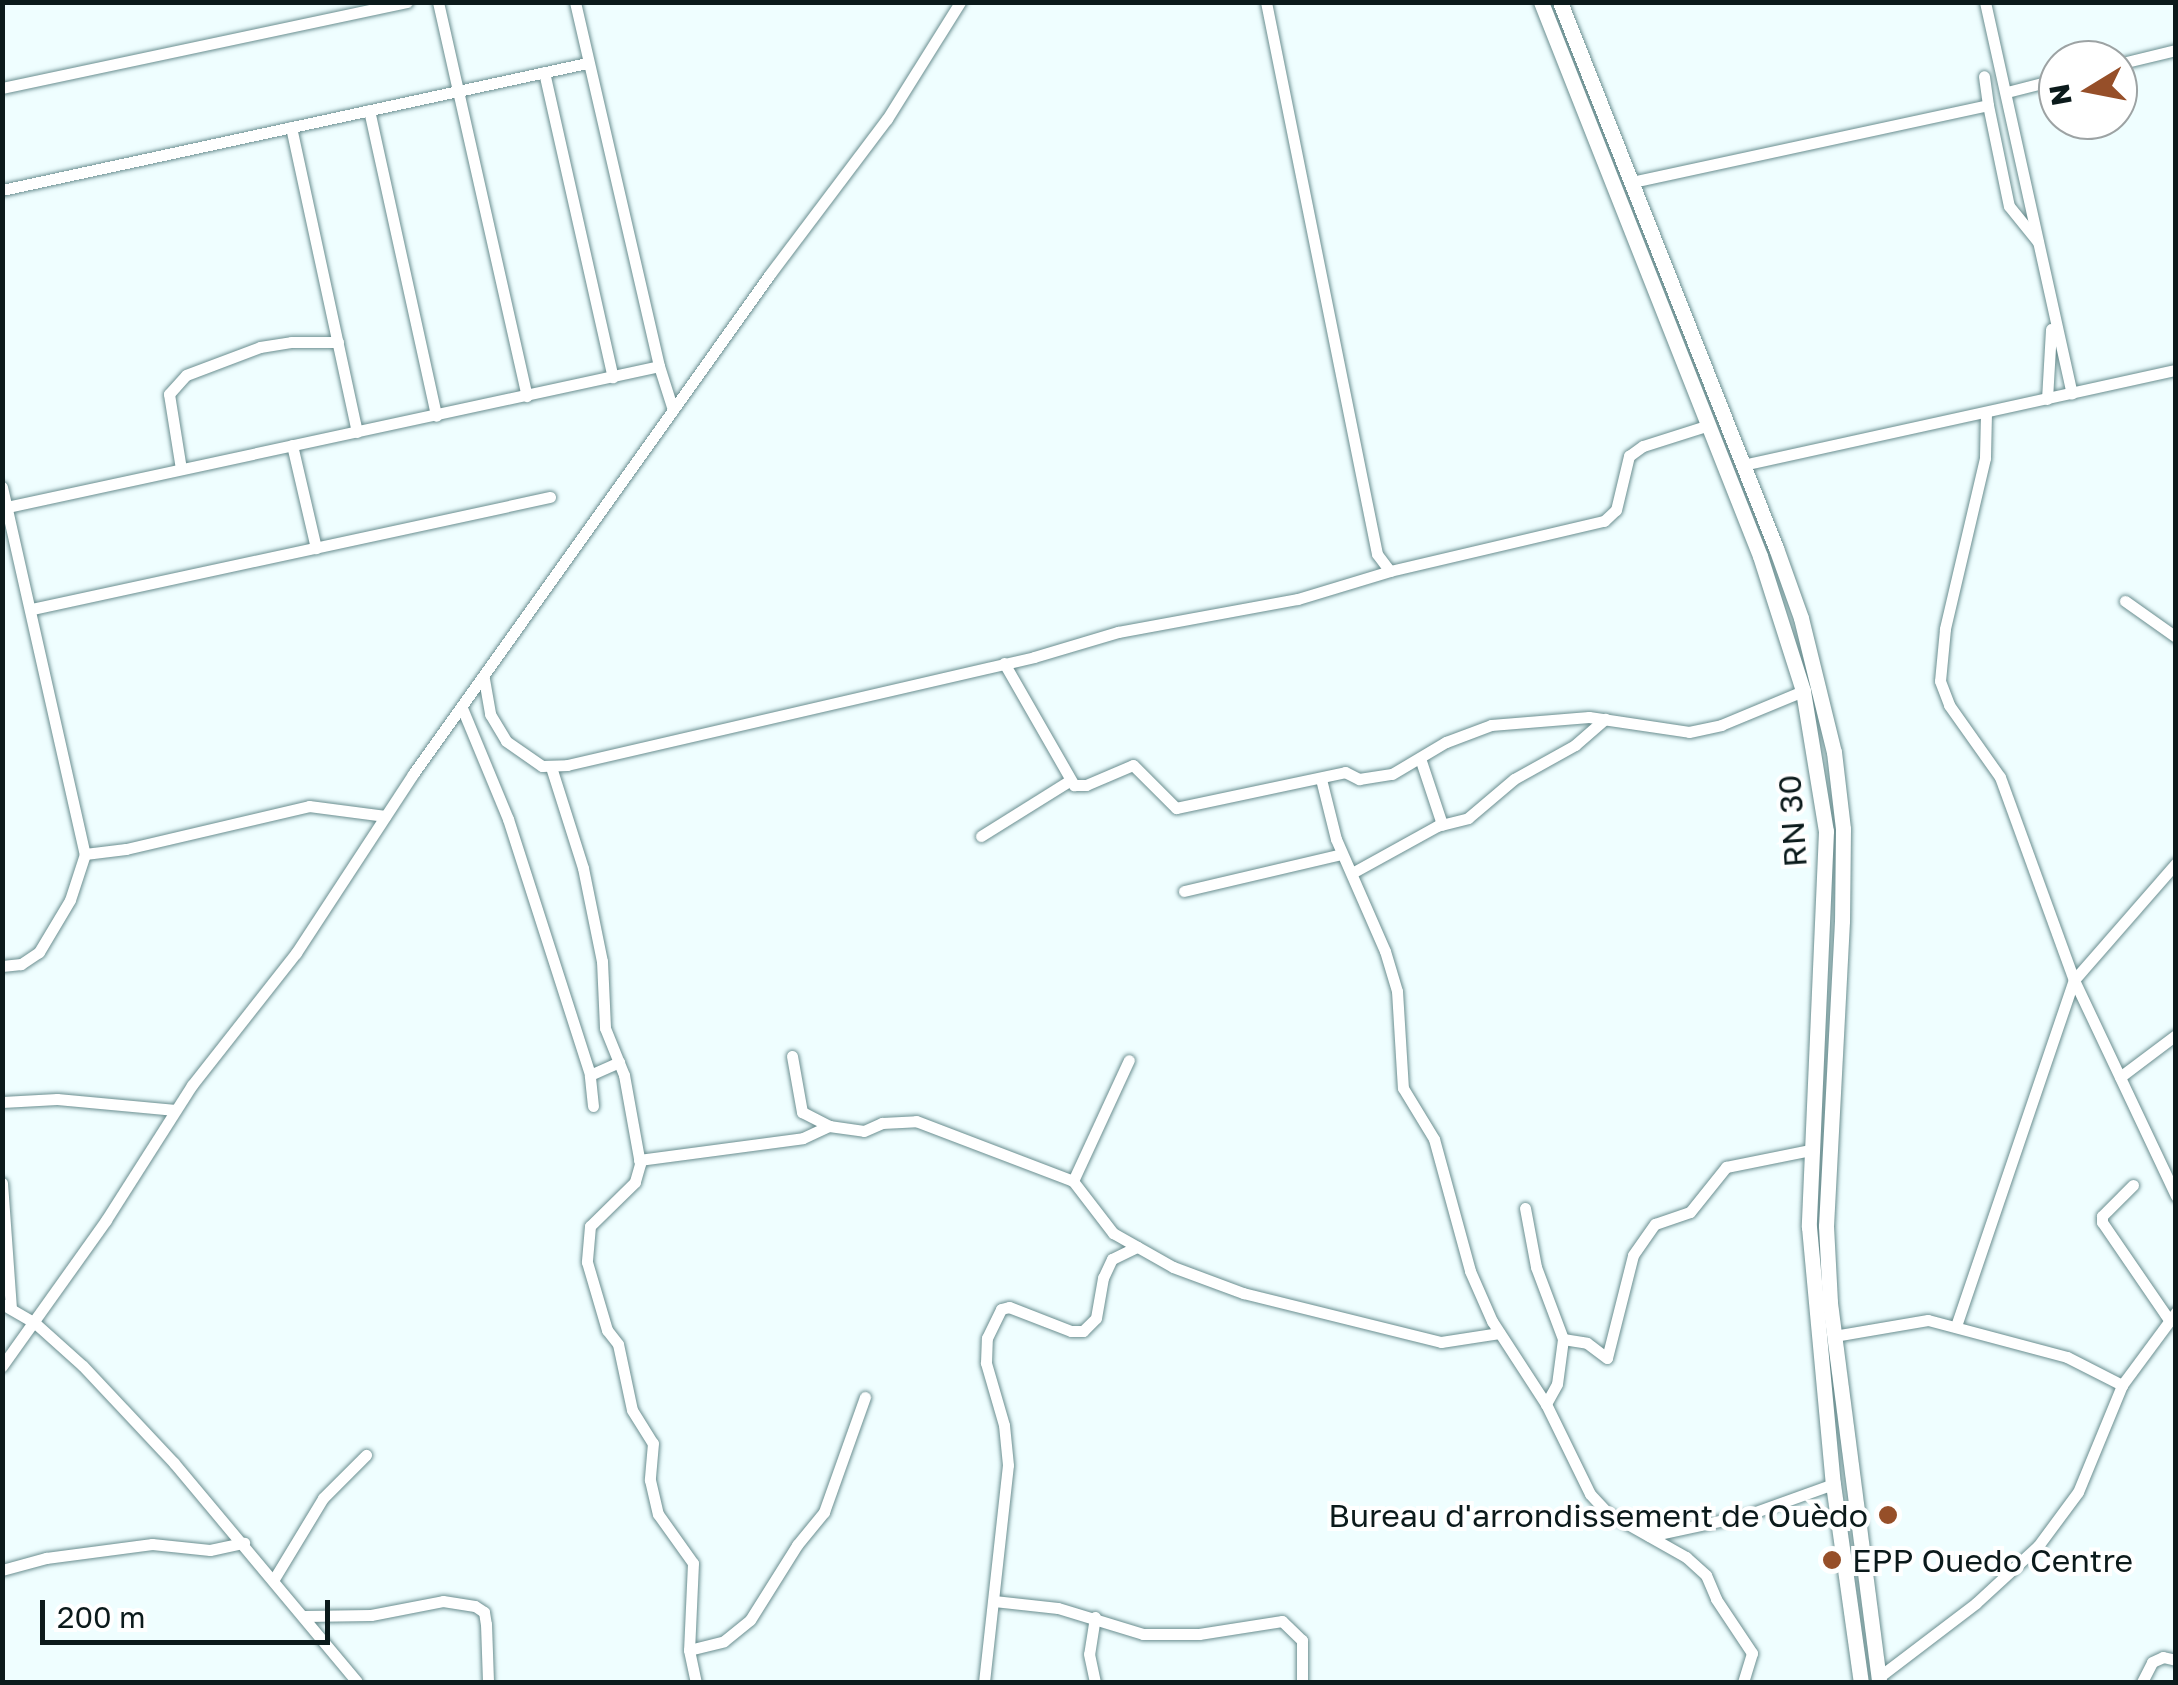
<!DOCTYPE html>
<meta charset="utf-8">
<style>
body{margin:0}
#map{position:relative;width:2178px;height:1685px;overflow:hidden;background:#effeff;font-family:"Golos Text",sans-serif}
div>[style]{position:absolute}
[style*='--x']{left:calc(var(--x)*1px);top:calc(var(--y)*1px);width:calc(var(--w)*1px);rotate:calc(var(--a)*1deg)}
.roads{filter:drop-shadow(0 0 2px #6a8e90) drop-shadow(0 0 2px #6a8e90)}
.minor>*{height:11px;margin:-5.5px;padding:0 5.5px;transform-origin:5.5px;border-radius:5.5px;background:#fff}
.major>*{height:15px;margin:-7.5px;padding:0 7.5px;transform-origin:7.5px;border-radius:7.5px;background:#fff}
.dots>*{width:28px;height:28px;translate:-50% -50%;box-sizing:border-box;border:5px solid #fff;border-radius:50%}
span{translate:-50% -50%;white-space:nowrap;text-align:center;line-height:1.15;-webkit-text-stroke:8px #fff;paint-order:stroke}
.street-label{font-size:32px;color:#0b1a1b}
.poi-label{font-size:32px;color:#0b1a1b}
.right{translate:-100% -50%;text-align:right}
.left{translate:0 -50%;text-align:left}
.frame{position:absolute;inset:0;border:5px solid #0b1a1b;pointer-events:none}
.north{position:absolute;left:2038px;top:40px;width:100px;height:100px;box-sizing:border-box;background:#fff;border:2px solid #9da3a4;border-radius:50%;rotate:260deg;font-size:28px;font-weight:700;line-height:40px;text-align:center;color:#0b1a1b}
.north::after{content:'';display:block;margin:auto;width:35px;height:45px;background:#964f29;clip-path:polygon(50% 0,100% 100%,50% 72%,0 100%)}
.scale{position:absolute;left:40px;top:1600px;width:290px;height:45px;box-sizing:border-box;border:5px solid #0b1a1b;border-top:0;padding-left:12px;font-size:30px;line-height:35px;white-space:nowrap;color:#0b1a1b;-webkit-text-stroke:8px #fff;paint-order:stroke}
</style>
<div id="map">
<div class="roads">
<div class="minor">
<i style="--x:438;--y:2;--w:404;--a:77.3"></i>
<i style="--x:575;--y:2;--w:374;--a:77"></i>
<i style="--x:659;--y:366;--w:46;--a:72.3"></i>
<i style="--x:1266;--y:2;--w:563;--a:78.63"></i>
<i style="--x:1377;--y:554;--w:21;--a:53"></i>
<i style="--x:1985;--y:2;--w:401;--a:77.5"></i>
<i style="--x:2118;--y:64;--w:60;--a:-13.6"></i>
<i style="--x:544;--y:72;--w:313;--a:77.3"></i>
<i style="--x:2;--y:88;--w:414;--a:-12"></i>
<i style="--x:2007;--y:92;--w:53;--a:-14.3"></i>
<i style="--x:1988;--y:105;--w:103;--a:78.3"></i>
<i style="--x:2009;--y:206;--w:46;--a:51.1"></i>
<i style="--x:369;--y:110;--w:313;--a:77.6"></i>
<i style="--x:291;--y:127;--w:312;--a:77.8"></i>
<i style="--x:1632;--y:182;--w:364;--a:-12.2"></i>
<i style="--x:1988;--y:105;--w:29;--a:-98"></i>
<i style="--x:2;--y:190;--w:599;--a:-12.25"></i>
<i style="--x:2047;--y:399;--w:70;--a:-86.7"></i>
<i style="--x:1986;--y:413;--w:45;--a:91.3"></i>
<i style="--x:1985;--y:458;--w:176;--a:103.2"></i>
<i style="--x:1945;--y:629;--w:52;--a:95.5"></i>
<i style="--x:1940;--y:681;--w:26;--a:69"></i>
<i style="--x:1949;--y:705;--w:88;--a:54.7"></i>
<i style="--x:2000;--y:777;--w:216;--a:70"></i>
<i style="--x:2074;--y:980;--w:239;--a:64.7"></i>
<i style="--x:292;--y:445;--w:106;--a:76.9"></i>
<i style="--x:1743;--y:465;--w:443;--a:-12.4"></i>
<i style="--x:181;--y:469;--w:76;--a:-99.1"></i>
<i style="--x:169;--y:394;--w:25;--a:-48"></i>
<i style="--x:186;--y:375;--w:79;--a:-20.7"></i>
<i style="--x:260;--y:347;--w:31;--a:-9"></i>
<i style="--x:291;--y:342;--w:47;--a:0"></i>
<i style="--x:2;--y:487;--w:376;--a:77.3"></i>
<i style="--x:85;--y:854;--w:48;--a:108.1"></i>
<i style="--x:70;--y:900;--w:61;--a:120.8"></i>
<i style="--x:39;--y:952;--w:22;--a:146"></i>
<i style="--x:21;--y:964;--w:19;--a:174"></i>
<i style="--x:7;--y:507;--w:667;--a:-12.2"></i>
<i style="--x:2125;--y:601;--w:62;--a:35.2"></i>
<i style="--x:32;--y:609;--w:530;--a:-12.2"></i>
<i style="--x:1004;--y:663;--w:141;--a:60.2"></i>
<i style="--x:1074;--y:785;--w:12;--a:0"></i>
<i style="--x:1086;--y:785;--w:51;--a:-23.1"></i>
<i style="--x:1133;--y:765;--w:61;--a:45"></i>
<i style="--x:1176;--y:808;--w:173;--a:-12"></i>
<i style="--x:1345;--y:772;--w:16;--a:27"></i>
<i style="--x:1359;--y:779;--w:33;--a:-9"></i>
<i style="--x:1392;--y:774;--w:63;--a:-30.7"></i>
<i style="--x:1446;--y:742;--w:48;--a:-20.7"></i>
<i style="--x:1491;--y:725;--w:98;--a:-4.7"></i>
<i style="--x:1589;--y:717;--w:101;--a:8.5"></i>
<i style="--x:1689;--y:732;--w:33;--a:-12"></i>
<i style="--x:1721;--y:725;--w:89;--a:-22.5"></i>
<i style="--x:484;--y:679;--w:36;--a:80"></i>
<i style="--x:490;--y:714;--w:31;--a:59"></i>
<i style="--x:506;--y:741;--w:44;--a:34.8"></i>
<i style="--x:542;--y:766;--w:25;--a:-2"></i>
<i style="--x:567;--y:765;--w:479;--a:-13"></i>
<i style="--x:1034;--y:657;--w:88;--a:-16.6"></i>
<i style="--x:1118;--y:632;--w:183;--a:-10.4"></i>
<i style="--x:1298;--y:599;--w:96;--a:-16.9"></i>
<i style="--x:1390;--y:571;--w:220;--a:-13.2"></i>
<i style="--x:1604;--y:521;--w:16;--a:-43"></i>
<i style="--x:1616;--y:510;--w:56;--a:-76.5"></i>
<i style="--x:1629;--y:456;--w:17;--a:-36"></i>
<i style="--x:1643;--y:446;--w:66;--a:-17.6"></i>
<i style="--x:462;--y:708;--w:120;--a:67.5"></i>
<i style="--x:508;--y:819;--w:269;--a:72.2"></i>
<i style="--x:1420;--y:758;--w:70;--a:71.6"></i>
<i style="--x:551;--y:767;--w:106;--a:72.4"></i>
<i style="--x:583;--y:868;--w:95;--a:78.5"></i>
<i style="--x:602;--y:961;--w:67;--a:87.4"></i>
<i style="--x:605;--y:1028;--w:51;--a:68"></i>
<i style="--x:624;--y:1075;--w:90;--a:79.8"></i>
<i style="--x:640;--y:1164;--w:19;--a:106"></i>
<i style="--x:635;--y:1182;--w:63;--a:135.6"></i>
<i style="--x:590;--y:1226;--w:36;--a:95"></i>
<i style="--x:587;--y:1262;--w:71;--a:73.6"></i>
<i style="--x:607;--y:1330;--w:18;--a:52"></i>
<i style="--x:618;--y:1344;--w:67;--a:78"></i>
<i style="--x:632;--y:1410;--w:39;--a:58"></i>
<i style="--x:653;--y:1443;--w:37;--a:95"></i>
<i style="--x:650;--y:1480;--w:35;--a:77"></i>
<i style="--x:658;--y:1514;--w:60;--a:54.5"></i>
<i style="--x:693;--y:1563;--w:87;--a:92.6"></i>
<i style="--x:689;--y:1650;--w:33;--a:78"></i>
<i style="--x:1321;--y:779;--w:62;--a:76"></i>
<i style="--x:1336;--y:839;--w:122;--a:66.4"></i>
<i style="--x:1385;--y:951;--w:42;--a:73.3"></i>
<i style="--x:1397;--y:991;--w:97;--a:86.5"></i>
<i style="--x:1403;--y:1088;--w:60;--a:58.7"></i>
<i style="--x:1434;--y:1139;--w:137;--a:74.7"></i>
<i style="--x:1470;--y:1271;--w:55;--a:66.3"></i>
<i style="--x:1492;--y:1321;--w:99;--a:57"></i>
<i style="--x:1546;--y:1404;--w:100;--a:63.9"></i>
<i style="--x:1590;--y:1494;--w:26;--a:47"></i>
<i style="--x:1608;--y:1513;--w:90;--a:29.4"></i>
<i style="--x:1686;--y:1557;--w:27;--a:42"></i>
<i style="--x:1706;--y:1575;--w:26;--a:67"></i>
<i style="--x:1716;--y:1599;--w:65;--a:56.3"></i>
<i style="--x:1752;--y:1653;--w:30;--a:107"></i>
<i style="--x:981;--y:836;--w:104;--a:-32"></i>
<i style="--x:85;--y:854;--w:41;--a:-7"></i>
<i style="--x:126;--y:849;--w:188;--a:-13.2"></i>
<i style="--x:309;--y:806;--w:77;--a:7.5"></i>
<i style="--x:1352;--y:873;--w:97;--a:-28.9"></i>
<i style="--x:1437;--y:826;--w:32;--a:-14"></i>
<i style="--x:1468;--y:818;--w:60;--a:-40.3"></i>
<i style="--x:1514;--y:779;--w:70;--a:-29.1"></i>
<i style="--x:1575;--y:745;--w:40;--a:-41"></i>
<i style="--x:1184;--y:891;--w:162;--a:-13.2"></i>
<i style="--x:792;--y:1056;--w:57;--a:79.9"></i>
<i style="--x:802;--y:1112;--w:30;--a:27"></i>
<i style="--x:2120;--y:1077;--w:70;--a:-36.9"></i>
<i style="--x:2;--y:1102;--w:55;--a:-3.1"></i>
<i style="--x:57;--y:1099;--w:119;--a:5.3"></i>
<i style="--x:593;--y:1106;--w:31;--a:-96"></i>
<i style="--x:590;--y:1075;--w:32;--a:-24"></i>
<i style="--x:639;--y:1160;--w:165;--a:-7.6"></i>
<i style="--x:803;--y:1138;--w:29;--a:-25"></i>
<i style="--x:829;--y:1126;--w:35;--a:8"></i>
<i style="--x:864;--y:1131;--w:20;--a:-24"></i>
<i style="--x:882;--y:1123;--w:34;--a:-3"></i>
<i style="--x:916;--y:1121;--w:168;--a:20.9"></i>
<i style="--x:1073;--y:1181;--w:66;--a:52.4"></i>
<i style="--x:1113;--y:1233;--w:69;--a:29.5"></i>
<i style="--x:1173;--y:1267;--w:75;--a:20.4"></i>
<i style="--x:1243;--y:1293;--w:204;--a:13.9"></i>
<i style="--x:1441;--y:1342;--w:59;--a:-8.8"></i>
<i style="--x:1073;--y:1181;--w:133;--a:-65.2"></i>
<i style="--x:2;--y:1183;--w:126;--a:85.9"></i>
<i style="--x:2133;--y:1185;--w:44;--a:135"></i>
<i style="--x:2102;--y:1216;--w:6;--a:90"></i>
<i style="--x:2102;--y:1222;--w:119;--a:55.6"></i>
<i style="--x:1525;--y:1208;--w:60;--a:79.4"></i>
<i style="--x:1536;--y:1267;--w:77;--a:69.4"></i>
<i style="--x:1563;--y:1339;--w:45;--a:97.6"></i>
<i style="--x:1557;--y:1384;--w:23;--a:119"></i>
<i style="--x:2;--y:1304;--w:38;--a:30"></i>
<i style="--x:35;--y:1323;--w:64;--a:41.9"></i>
<i style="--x:83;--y:1366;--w:133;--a:46.8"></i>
<i style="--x:174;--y:1463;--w:285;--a:50.1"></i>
<i style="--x:1956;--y:1326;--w:366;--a:-71.2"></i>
<i style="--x:2074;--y:980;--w:155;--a:-48.9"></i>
<i style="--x:1834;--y:1336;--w:95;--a:-9.7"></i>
<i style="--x:1928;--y:1320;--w:144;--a:14.9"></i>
<i style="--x:2067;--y:1357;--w:62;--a:27"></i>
<i style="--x:1563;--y:1339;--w:24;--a:9"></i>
<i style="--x:1587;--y:1343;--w:25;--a:37"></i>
<i style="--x:1607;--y:1358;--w:106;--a:-75.8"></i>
<i style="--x:1633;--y:1255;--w:38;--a:-55"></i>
<i style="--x:1655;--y:1224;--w:37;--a:-19"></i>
<i style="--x:1690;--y:1212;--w:58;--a:-51.3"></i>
<i style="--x:1726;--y:1167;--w:86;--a:-11.4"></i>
<i style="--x:2;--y:1366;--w:179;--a:-54.5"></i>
<i style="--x:106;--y:1220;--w:160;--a:-57.5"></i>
<i style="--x:192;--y:1085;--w:168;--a:-51.8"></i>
<i style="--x:296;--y:953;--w:214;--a:-56.8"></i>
<i style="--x:413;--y:774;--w:614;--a:-54.47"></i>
<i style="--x:770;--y:274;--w:194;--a:-53"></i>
<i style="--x:887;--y:119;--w:138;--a:-58"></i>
<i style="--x:1649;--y:1536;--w:100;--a:-12.1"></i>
<i style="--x:1747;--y:1515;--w:91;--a:-19.8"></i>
<i style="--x:2;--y:1570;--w:46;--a:-15.3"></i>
<i style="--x:46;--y:1558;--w:107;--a:-7.5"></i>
<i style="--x:152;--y:1544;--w:58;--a:5.9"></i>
<i style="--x:210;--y:1550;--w:35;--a:-12"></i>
<i style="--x:274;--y:1579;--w:95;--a:-58.8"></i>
<i style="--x:323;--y:1498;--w:61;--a:-45"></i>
<i style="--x:994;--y:1601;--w:64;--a:6.2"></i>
<i style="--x:1058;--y:1608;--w:89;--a:17"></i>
<i style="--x:1143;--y:1634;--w:56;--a:0"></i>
<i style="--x:1199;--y:1634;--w:84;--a:-8.9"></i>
<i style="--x:1282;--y:1621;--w:28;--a:44"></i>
<i style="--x:1302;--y:1640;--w:42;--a:90"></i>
<i style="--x:305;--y:1616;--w:66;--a:-0.9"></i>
<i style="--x:371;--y:1615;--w:73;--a:-11"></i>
<i style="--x:443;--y:1601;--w:32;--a:9"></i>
<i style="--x:475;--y:1606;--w:11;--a:34"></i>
<i style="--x:484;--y:1612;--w:12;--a:81"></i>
<i style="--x:486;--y:1624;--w:58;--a:88"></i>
<i style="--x:1095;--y:1617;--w:37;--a:99"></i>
<i style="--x:1089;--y:1654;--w:29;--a:78"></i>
<i style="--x:689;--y:1650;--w:36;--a:-14"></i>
<i style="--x:724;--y:1641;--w:33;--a:-39"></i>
<i style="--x:750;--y:1620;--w:89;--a:-57.9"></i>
<i style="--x:797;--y:1545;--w:43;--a:-50.7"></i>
<i style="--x:824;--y:1512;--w:122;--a:-70.4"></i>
<i style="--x:1879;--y:1677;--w:122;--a:-37.3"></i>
<i style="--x:1976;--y:1603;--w:84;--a:-42.6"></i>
<i style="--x:2038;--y:1546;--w:67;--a:-53.5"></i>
<i style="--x:2078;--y:1492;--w:116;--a:-67.6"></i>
<i style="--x:2122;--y:1385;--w:91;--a:-53.5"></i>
<i style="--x:984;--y:1682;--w:218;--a:-83.7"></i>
<i style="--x:1008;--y:1465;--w:40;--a:-95.7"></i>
<i style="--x:1004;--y:1425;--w:65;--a:-106.2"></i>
<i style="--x:986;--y:1363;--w:25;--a:-88"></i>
<i style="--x:987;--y:1338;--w:32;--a:-64"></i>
<i style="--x:1001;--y:1309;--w:8;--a:-14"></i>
<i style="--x:1009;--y:1307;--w:66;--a:21.2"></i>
<i style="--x:1071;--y:1331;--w:12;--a:0"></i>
<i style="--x:1083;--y:1331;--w:18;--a:-45"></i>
<i style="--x:1096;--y:1318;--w:41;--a:-80.1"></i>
<i style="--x:1103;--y:1278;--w:21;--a:-65"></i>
<i style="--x:1112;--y:1259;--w:28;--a:-26"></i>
<i style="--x:2142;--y:1682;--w:22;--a:-63"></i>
<i style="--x:2152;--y:1662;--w:12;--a:-24"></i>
<i style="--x:2163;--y:1657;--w:13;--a:13"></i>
</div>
<div class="major">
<i style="--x:1541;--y:2;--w:596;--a:68.43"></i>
<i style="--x:1760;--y:556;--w:142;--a:72.3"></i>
<i style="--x:1803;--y:691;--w:142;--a:80.7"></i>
<i style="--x:1826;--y:831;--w:396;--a:92.5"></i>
<i style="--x:1809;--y:1227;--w:258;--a:84.7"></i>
<i style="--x:1833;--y:1484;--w:200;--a:82"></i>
<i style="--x:1560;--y:2;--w:587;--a:68.42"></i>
<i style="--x:1776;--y:548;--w:74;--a:70.3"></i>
<i style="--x:1801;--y:618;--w:138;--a:76.2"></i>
<i style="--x:1834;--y:752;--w:78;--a:83.3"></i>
<i style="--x:1843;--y:829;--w:92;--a:90.6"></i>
<i style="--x:1842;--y:921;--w:305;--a:93"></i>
<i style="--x:1826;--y:1226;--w:77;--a:87"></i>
<i style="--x:1830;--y:1303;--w:382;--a:82.6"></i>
</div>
</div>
<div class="dots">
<i style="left:1888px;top:1515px;background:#964f29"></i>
<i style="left:1832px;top:1560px;background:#964f29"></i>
</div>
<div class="street-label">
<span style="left:1792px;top:821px;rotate:-94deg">RN 30</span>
</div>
<div class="poi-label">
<span class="right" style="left:1868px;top:1515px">Bureau d'arrondissement de Ouèdo</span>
<span class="left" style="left:1852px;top:1560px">EPP Ouedo Centre</span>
</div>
<div class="frame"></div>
<div class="north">N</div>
<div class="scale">200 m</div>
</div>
